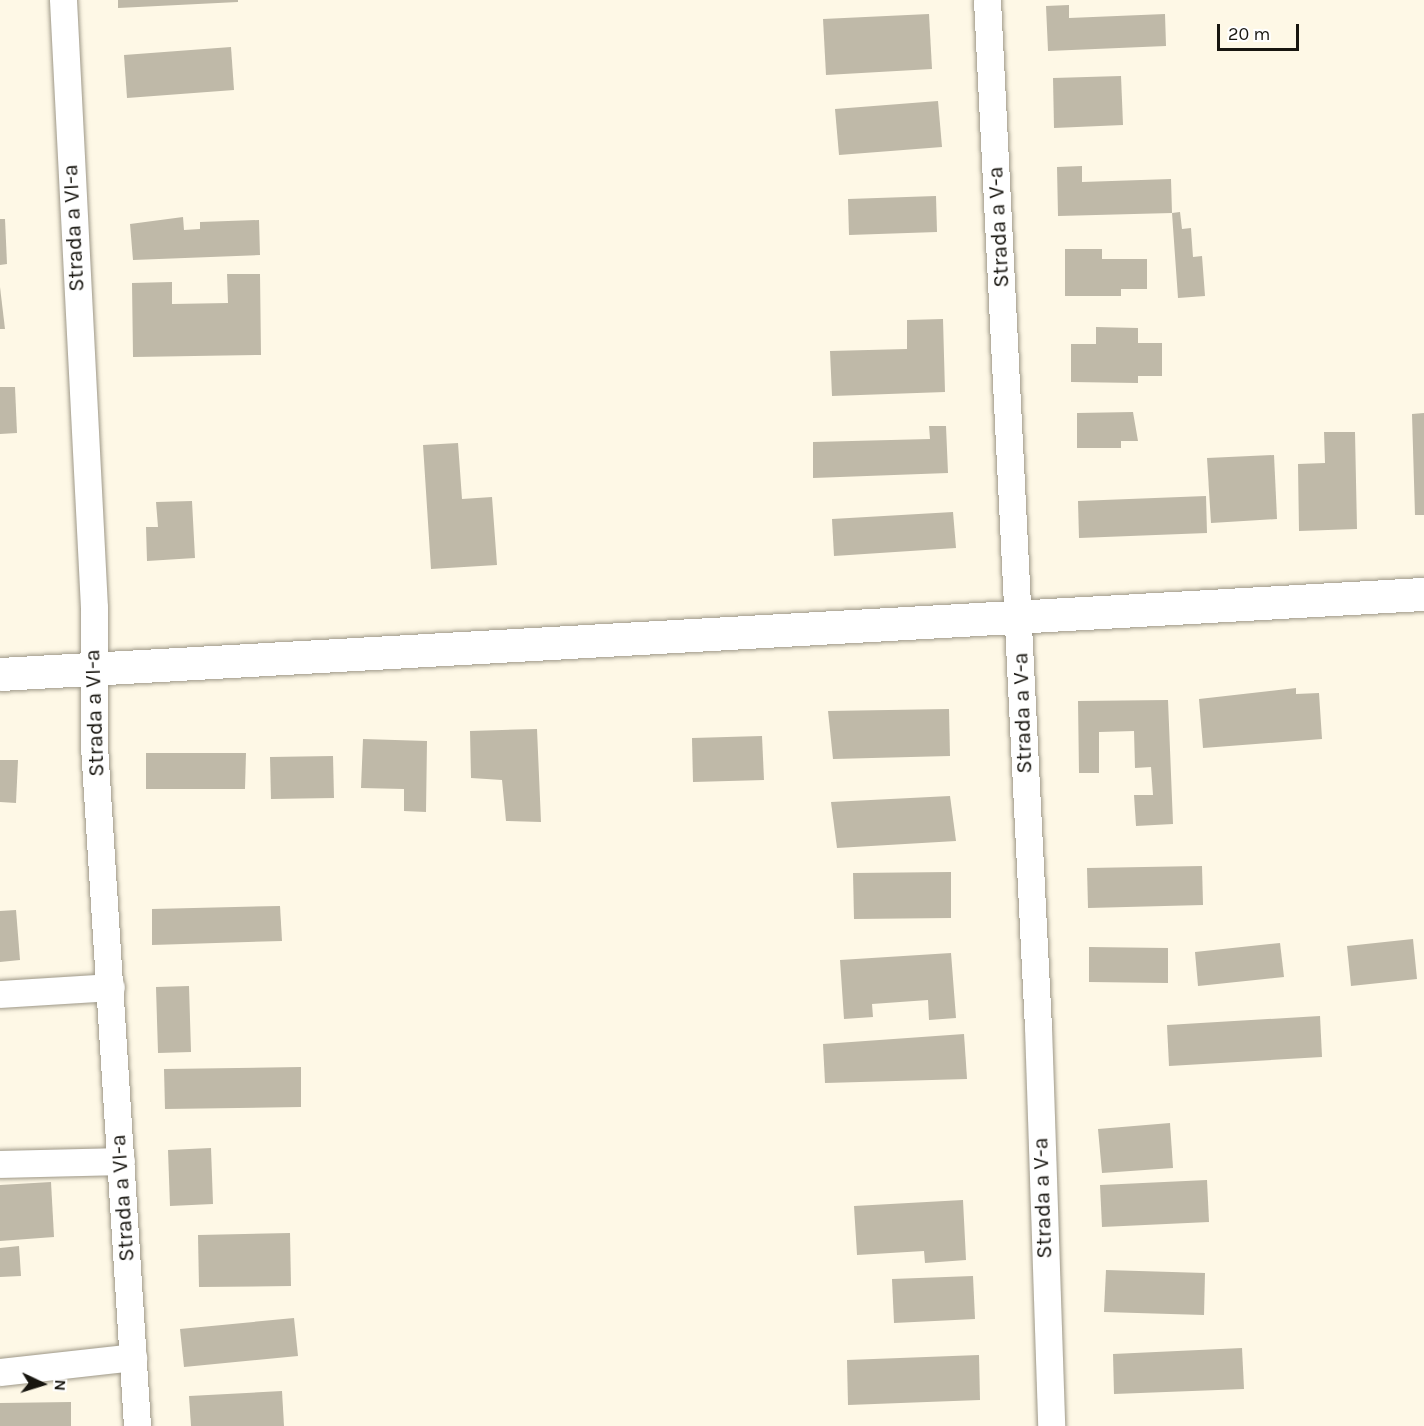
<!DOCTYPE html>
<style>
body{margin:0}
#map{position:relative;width:1424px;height:1426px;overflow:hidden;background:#fef8e6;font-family:Karla,sans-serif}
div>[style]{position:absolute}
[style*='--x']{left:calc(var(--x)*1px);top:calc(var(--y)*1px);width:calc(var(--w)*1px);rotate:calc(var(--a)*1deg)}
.building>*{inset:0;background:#bfb9a8}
.roads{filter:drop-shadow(0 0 2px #9d9787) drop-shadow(0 0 2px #9d9787)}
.street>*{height:27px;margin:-13.5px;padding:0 13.5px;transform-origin:13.5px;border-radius:13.5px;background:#fff}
.secondary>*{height:33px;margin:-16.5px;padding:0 16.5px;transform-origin:16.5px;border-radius:16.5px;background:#fff}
span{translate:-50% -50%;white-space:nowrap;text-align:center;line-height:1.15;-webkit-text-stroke:6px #fff;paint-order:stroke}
.street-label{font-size:22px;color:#181610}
.north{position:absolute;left:12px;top:1354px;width:60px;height:60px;-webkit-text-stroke:4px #fff;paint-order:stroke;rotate:94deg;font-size:16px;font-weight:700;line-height:24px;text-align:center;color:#181610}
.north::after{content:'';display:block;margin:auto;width:21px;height:27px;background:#181610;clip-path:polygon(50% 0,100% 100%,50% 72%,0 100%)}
.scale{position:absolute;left:1217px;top:24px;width:82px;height:27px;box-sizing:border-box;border:3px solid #181610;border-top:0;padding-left:8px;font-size:18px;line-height:21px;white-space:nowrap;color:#181610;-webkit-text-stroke:4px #fff;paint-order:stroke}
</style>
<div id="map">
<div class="building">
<i style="clip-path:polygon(118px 0,238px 0,238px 2px,118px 8px)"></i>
<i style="clip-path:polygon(1069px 5px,1069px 18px,1165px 14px,1166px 46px,1048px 51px,1046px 6px)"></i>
<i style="clip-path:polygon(929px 14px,932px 69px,826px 75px,823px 19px)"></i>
<i style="clip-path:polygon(231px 47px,234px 90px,127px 98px,124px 55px)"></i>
<i style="clip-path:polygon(1121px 76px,1123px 125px,1054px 128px,1053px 78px)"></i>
<i style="clip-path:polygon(938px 101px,942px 147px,839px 155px,835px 109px)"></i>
<i style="clip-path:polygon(1082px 166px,1082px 182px,1171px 179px,1172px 213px,1180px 212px,1182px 229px,1191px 228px,1193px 257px,1202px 256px,1205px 296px,1178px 298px,1172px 213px,1058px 216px,1057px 167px)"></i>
<i style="clip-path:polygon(936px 196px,937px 232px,849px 235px,848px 199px)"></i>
<i style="clip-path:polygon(183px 217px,184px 230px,200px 229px,200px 222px,259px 220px,260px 255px,133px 260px,130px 224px)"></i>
<i style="clip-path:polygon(0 219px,5px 219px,7px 264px,0 265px)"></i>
<i style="clip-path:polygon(1065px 249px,1102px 249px,1102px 259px,1147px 259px,1147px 289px,1121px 289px,1121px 296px,1065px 296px)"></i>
<i style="clip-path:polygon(227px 274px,260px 274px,261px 355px,133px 357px,132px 283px,172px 282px,172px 304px,228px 303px)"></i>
<i style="clip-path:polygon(0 287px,5px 329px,0 329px)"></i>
<i style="clip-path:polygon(943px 319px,945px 392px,832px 396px,830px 351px,907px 349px,907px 320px)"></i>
<i style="clip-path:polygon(1096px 327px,1138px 328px,1138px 343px,1162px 343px,1162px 376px,1138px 376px,1138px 383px,1071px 382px,1071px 344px,1096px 344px)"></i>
<i style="clip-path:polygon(0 387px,15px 387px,17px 433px,0 434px)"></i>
<i style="clip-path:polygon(1133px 412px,1138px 441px,1121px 441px,1121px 448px,1077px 448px,1077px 413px)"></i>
<i style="clip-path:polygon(1424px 413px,1424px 515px,1415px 515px,1412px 414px)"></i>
<i style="clip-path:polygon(929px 426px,946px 426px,948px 473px,813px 478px,813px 442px,930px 439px)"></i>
<i style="clip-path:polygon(1324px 432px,1355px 432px,1357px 529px,1299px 531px,1298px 464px,1325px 463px)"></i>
<i style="clip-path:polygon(458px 443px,462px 499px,492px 497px,497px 565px,431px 569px,423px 445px)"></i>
<i style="clip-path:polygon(1274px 455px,1277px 519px,1211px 523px,1207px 458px)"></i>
<i style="clip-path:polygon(1206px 496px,1207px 533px,1079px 538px,1078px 501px)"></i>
<i style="clip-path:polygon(192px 501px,195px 558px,147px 561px,146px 527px,158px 527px,156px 502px)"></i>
<i style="clip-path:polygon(953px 512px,956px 548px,834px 556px,832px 519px)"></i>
<i style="clip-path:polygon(1296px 688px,1296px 694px,1319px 693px,1322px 739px,1203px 748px,1199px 699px)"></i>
<i style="clip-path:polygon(1168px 700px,1173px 824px,1136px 826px,1134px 795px,1153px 795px,1151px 767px,1135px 768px,1134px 731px,1099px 732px,1099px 773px,1079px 773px,1078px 701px)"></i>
<i style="clip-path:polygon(949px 709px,950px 756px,833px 759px,828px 711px)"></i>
<i style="clip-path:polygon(537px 729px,541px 822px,506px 821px,502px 780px,471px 778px,470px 731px)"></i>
<i style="clip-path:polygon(762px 736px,764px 780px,693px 782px,692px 738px)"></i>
<i style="clip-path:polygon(363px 739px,427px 741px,426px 812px,404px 811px,404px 789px,361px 788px)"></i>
<i style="clip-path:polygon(146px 753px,246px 753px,245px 789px,146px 789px)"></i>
<i style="clip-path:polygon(333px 756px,334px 798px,271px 799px,270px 757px)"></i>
<i style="clip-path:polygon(0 760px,18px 760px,16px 803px,0 802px)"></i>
<i style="clip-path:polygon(950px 796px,956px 841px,837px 848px,831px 802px)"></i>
<i style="clip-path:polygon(1202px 866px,1203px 905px,1088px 908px,1087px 868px)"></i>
<i style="clip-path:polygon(951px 872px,951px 918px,854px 919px,853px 873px)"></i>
<i style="clip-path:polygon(280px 906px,282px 941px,152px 945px,152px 909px)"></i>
<i style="clip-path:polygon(16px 910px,20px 960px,0 962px,0 911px)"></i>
<i style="clip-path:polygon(1413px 939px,1417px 979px,1351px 986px,1347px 946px)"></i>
<i style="clip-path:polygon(1280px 943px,1284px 977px,1198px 986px,1195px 952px)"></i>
<i style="clip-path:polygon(1089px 947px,1168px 948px,1168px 983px,1089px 982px)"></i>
<i style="clip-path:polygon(951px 953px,956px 1018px,929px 1020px,928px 1000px,872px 1004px,873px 1017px,844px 1019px,840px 960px)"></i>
<i style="clip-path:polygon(189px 986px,191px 1052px,158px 1053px,156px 987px)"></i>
<i style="clip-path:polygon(1320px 1016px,1322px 1057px,1169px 1066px,1167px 1025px)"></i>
<i style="clip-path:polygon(964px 1034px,967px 1079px,825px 1083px,823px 1044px)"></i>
<i style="clip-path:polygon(301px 1067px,301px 1107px,165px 1109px,164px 1069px)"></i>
<i style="clip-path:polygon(1170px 1123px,1173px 1168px,1102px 1173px,1098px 1129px)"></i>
<i style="clip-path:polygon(211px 1148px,213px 1204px,170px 1206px,168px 1150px)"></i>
<i style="clip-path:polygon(1207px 1180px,1209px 1222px,1102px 1227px,1100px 1185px)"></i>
<i style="clip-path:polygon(51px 1182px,54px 1237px,0 1241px,0 1185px)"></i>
<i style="clip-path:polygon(963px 1200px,966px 1260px,925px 1263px,924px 1251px,857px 1255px,854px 1206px)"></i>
<i style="clip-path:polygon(290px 1233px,291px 1286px,199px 1287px,198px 1235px)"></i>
<i style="clip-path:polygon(19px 1246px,21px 1276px,0 1277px,0 1248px)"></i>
<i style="clip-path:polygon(1106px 1270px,1205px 1273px,1204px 1315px,1104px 1312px)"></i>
<i style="clip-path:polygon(973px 1276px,975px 1319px,894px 1323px,892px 1279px)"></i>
<i style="clip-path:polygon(294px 1318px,298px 1356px,184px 1367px,180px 1329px)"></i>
<i style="clip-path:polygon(1242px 1348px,1244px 1389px,1114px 1394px,1113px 1354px)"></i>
<i style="clip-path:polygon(979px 1355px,980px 1400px,848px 1405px,847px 1360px)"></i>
<i style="clip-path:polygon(282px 1391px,284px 1426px,191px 1426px,189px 1396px)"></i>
<i style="clip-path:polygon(71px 1402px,71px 1426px,0 1426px,0 1403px)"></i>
</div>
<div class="roads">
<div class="street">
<i style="--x:63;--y:0;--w:608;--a:87.08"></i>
<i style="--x:94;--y:607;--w:139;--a:90"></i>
<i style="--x:94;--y:746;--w:681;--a:86.38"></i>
<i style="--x:987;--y:0;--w:1028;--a:87.16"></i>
<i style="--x:1038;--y:1027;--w:399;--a:88.1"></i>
<i style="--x:0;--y:994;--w:111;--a:-3.6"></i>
<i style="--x:0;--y:1164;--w:121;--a:-1.4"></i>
<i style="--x:0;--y:1372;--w:134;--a:-6.4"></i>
</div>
<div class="secondary">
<i style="--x:0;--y:674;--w:1426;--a:-3.22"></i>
</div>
</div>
<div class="street-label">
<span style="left:999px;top:227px;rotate:-93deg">Strada a V-a</span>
<span style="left:74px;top:228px;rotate:-93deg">Strada a VI-a</span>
<span style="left:95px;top:713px;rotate:-92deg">Strada a VI-a</span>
<span style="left:1023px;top:713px;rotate:-92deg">Strada a V-a</span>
<span style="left:123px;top:1198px;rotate:-94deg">Strada a VI-a</span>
<span style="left:1043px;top:1198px;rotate:-92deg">Strada a V-a</span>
</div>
<div class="north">N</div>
<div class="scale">20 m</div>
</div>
